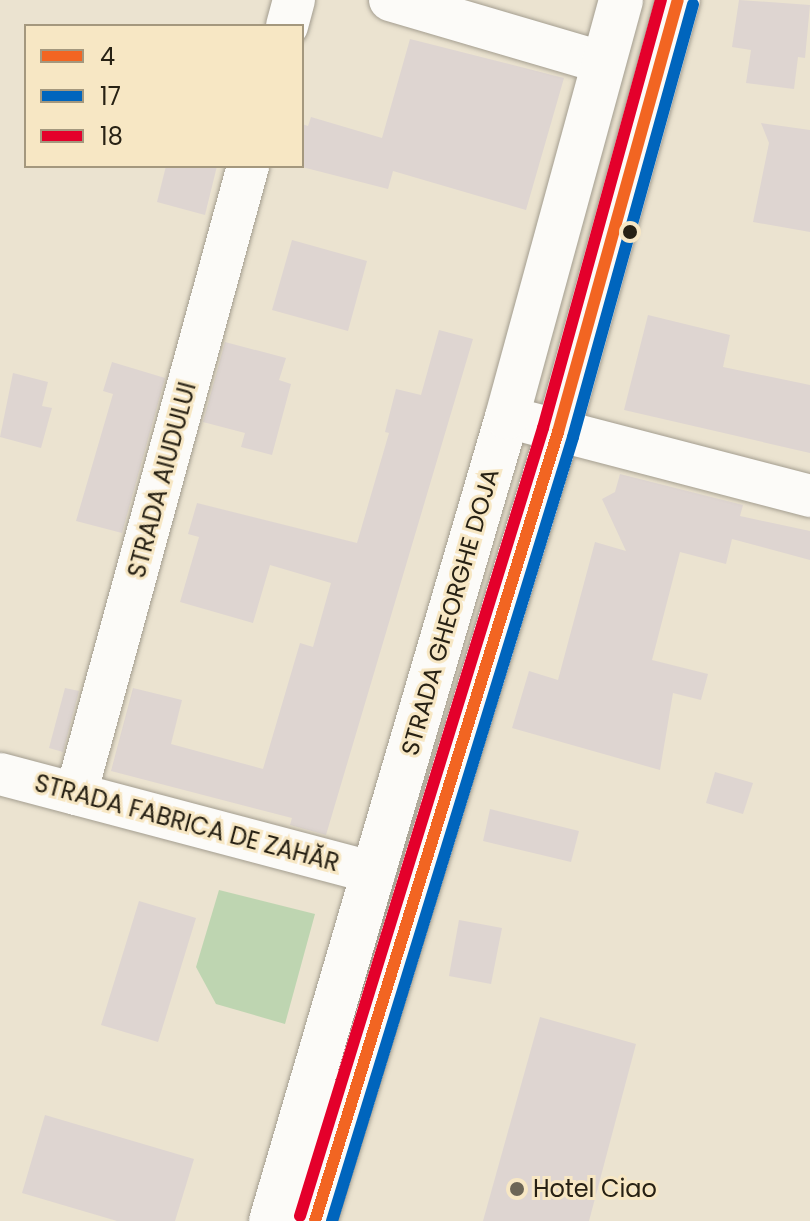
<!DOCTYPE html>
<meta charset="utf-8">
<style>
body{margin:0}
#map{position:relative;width:810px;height:1221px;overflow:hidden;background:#ebe3d0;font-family:Poppins,sans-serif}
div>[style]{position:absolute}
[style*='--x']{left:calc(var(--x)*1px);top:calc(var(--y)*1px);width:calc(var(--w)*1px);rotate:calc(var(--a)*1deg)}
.green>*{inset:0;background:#bed5b1}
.building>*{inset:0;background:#ded5d1}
.roads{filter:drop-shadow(0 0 2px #a39d8f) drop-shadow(0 0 2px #a39d8f)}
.minor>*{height:42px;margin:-21px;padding:0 21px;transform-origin:21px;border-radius:21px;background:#fcfbf8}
.primary>*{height:44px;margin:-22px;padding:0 22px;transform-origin:22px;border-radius:22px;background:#fcfbf8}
.bus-1>*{height:12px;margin:-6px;padding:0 6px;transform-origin:6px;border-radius:6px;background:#f26522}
.bus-2>*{height:12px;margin:-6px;padding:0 6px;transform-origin:6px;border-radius:6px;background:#0065bd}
.bus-3>*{height:12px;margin:-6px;padding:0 6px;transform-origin:6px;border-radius:6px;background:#e4002b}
.dots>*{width:22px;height:22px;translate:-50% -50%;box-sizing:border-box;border:4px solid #f7e7c4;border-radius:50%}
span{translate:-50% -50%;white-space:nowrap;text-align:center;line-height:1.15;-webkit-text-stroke:6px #f7e7c4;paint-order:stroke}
.street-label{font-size:24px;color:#272114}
.poi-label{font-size:24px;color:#272114}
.left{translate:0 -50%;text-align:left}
.legend{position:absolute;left:24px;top:24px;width:280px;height:144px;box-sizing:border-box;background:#f7e7c4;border:2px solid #a4987e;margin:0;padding:10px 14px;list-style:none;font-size:24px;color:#272114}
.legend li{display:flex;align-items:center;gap:16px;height:40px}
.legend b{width:40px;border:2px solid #a4987e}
</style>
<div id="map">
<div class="green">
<i style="clip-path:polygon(219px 890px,315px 914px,285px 1024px,216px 1004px,196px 967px)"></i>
</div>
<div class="building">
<i style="clip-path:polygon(739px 0,810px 5px,805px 58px,798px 57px,794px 89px,746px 83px,751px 50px,732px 47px)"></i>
<i style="clip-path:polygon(410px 39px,564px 78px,526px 210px,393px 171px,388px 189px,302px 167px,302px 124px,308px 126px,311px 117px,382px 138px)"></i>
<i style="clip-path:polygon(761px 123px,810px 130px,810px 232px,753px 222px,769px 143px)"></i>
<i style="clip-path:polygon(166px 166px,217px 166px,205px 215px,157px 202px)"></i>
<i style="clip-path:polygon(292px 240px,367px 261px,348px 331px,272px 310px)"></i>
<i style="clip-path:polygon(648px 315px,730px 335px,723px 367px,810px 385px,810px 453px,624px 410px)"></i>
<i style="clip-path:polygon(439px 330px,473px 339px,326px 835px,290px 825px,292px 818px,111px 771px,133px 688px,182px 700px,171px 744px,263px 769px,300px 643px,313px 647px,331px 583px,270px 565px,253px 623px,180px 602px,199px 537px,188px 534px,197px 503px,357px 543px,389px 433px,385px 432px,396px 389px,421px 395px)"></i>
<i style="clip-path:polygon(225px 342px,286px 358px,279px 380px,291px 384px,272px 455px,241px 447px,245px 433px,203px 422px)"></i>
<i style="clip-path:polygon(112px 362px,165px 378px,122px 533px,76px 521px,113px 394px,103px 391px)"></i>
<i style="clip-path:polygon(13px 373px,48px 382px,42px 406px,52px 408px,41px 448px,0 437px)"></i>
<i style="clip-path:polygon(620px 474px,743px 505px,740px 516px,810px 531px,810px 560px,732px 539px,726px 564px,680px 552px,652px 660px,708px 674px,701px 700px,673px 693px,660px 770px,512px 728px,529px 671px,558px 680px,595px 542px,626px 551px,602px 499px,615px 492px)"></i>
<i style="clip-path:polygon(65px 688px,79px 691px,63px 752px,49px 748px)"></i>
<i style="clip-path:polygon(715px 772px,753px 783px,743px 814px,706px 803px)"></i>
<i style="clip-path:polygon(490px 809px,579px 831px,571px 862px,483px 841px)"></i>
<i style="clip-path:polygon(139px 901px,196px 918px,158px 1042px,101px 1025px)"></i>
<i style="clip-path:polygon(459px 920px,502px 928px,491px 984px,449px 976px)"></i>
<i style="clip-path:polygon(540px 1017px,636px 1044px,589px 1221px,483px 1221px)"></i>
<i style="clip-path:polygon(45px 1115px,194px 1159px,175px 1221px,117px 1221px,22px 1193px)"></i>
</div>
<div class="roads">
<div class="minor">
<i style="--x:390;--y:0;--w:223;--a:16.4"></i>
<i style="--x:287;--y:26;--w:27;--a:-75"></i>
<i style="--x:507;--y:417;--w:313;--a:14.6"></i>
<i style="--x:0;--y:774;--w:387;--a:14.8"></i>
<i style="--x:76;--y:794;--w:651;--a:-74.68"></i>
</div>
<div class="primary">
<i style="--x:271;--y:1221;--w:838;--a:-73.64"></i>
<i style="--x:507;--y:417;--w:432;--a:-74.7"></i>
<i style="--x:315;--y:1221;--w:826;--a:-72.88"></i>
<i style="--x:558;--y:432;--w:448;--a:-74.5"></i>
</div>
</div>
<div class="bus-1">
<i style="--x:315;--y:1221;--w:826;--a:-72.88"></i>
<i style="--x:558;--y:432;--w:448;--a:-74.5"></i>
</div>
<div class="bus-2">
<i style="--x:332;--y:1221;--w:820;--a:-72.91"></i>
<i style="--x:573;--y:437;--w:449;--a:-74.5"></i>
</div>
<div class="bus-3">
<i style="--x:300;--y:1216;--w:825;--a:-72.86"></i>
<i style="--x:543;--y:428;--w:444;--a:-74.6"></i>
</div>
<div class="dots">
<i style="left:630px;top:232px;background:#272114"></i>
<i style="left:517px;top:1189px;background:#6c6556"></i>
</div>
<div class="street-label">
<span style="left:162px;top:480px;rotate:-75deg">STRADA AIUDULUI</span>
<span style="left:450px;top:612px;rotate:-74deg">STRADA GHEORGHE DOJA</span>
<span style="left:187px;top:823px;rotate:15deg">STRADA FABRICA DE ZAHĂR</span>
</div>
<div class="poi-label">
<span class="left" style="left:533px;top:1189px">Hotel Ciao</span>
</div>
<ul class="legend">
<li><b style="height:10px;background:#f26522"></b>4</li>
<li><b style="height:10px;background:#0065bd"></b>17</li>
<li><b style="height:10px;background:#e4002b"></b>18</li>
</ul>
</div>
